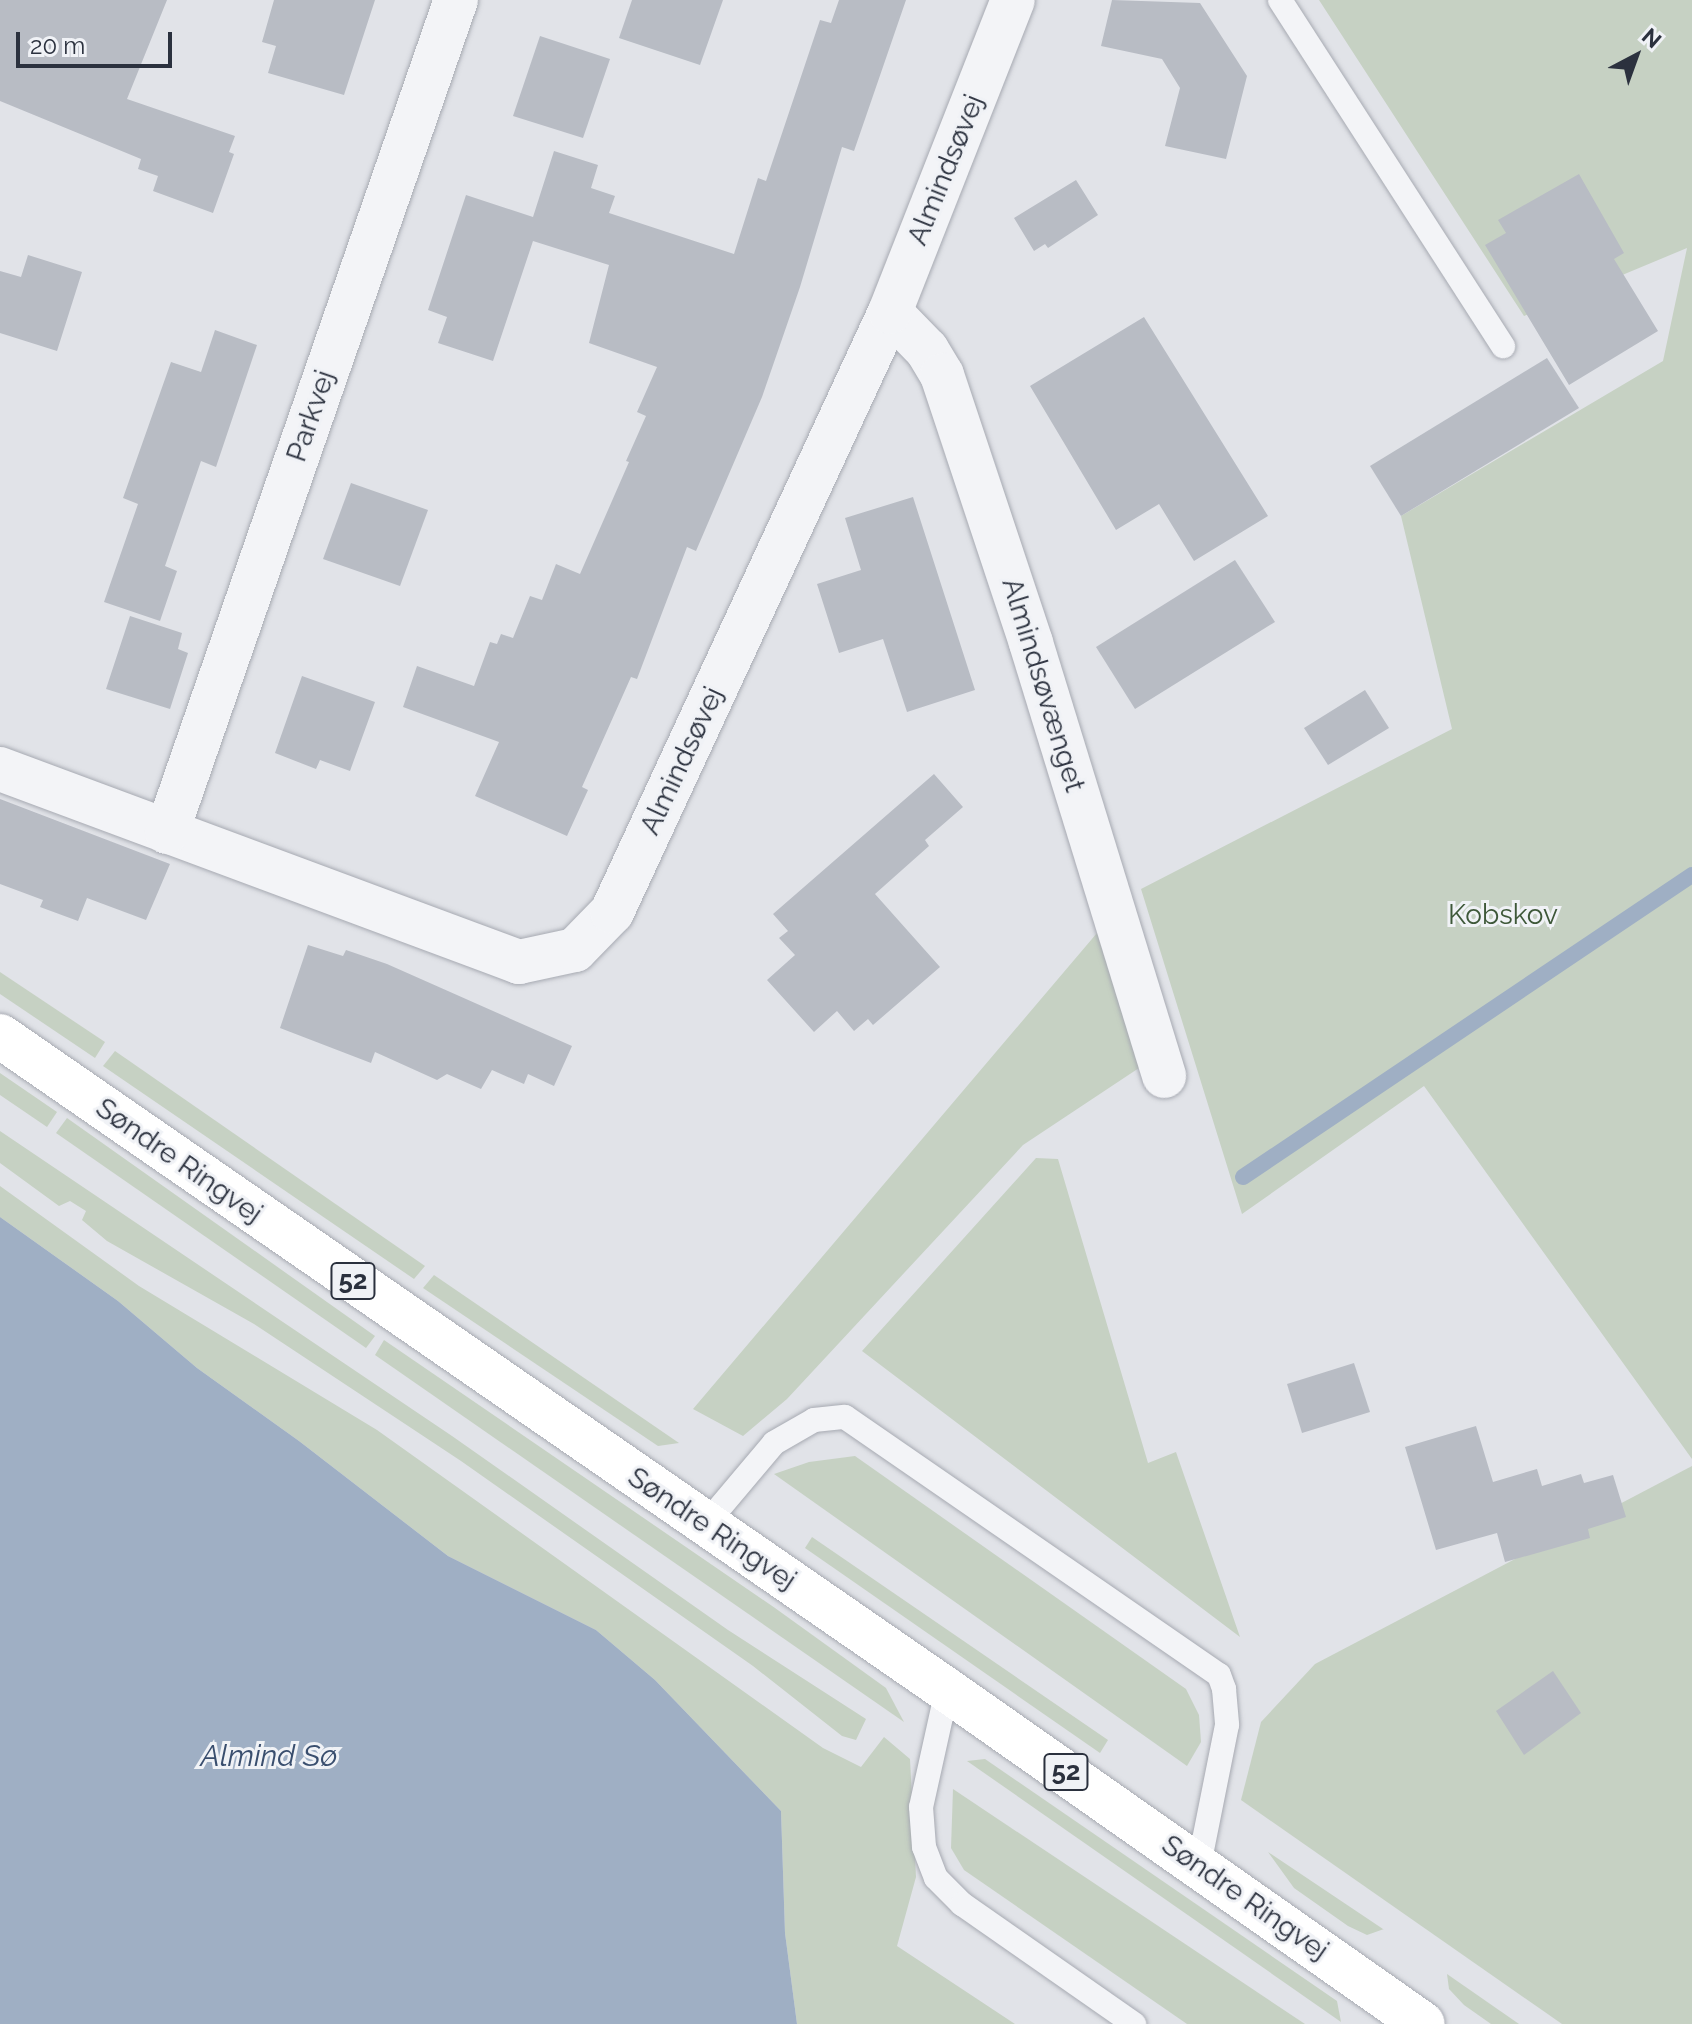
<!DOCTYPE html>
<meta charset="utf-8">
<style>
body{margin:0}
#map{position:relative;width:1692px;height:2024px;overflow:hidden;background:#e1e3e8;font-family:Raleway,sans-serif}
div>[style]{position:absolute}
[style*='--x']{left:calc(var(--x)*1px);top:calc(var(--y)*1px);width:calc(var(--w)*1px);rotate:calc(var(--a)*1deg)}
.green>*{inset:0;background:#c6d1c3}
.water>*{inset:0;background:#9fafc4}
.stream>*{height:16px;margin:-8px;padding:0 8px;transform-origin:8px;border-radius:8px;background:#9fafc4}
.building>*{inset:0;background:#b8bcc4}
.roads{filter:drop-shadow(0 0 2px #a7aab2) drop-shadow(0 0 2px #a7aab2)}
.lane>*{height:24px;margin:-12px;padding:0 12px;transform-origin:12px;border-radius:12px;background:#f3f4f7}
.street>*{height:44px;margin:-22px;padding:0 22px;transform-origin:22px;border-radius:22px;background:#f3f4f7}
.primary>*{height:44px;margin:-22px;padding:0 22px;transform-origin:22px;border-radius:22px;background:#fff}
span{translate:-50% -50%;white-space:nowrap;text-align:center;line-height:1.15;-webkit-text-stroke:6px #f0f2f6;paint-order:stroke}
.shield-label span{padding:2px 6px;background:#f0f2f6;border:2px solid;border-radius:6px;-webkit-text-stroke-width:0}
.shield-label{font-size:26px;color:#2b313e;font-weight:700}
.street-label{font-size:28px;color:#2b313e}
.park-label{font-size:28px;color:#3e5839}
.water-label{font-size:30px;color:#394e6e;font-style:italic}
.north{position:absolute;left:1596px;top:16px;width:80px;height:80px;-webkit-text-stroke:6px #f0f2f6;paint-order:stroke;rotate:41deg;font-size:22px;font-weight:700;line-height:32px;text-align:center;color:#2b313e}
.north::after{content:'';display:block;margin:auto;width:28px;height:36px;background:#2b313e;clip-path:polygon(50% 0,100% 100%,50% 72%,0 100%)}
.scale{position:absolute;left:16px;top:32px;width:156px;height:36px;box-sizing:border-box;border:4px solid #2b313e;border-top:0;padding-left:10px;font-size:24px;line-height:28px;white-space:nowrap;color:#2b313e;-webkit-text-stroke:6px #f0f2f6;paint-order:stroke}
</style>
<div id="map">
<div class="green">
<i style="clip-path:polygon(1319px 0,1692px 0,1692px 1459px,1424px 1086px,1242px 1214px,1141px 889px,1452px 729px,1401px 516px,1663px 361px,1687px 248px,1524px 316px)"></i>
<i style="clip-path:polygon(1097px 933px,1139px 1068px,1023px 1145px,787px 1399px,743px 1436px,693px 1409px)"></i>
<i style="clip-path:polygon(0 972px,105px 1042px,95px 1058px,0 994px)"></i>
<i style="clip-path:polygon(115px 1051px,425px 1266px,414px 1279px,103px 1066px)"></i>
<i style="clip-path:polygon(0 1073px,57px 1112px,47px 1127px,0 1095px)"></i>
<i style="clip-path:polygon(67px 1118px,375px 1336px,366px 1348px,56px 1133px)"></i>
<i style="clip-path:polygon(0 1131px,452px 1436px,728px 1630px,866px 1719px,856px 1740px,842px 1736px,753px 1666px,461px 1461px,254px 1324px,107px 1241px,82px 1220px,86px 1211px,70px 1201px,59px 1206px,0 1163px)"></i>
<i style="clip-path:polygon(1036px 1158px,1058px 1159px,1148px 1463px,1176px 1452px,1240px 1637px,862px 1351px)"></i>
<i style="clip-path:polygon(0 1186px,139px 1286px,377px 1430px,823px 1748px,861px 1767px,884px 1737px,910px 1759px,916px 1877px,897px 1946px,1015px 2024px,797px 2024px,785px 1933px,781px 1811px,655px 1680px,596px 1630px,448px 1556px,299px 1441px,197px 1368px,118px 1301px,0 1217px)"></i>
<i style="clip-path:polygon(434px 1275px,679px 1443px,658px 1446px,423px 1288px)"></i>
<i style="clip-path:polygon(384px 1340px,775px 1608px,886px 1688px,904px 1722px,375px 1355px)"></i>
<i style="clip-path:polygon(855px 1456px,1186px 1689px,1199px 1715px,1201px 1742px,1187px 1766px,774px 1474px,809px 1462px)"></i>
<i style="clip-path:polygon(1692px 1466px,1692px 2024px,1562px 2024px,1241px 1800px,1261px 1722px,1315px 1664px)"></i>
<i style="clip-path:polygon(812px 1537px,1108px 1740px,1100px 1753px,805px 1548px)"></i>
<i style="clip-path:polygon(985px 1759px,1337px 2001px,1341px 2022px,967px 1761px)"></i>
<i style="clip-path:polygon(953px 1789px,1305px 2024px,1187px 2024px,964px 1870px,951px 1848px)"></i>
<i style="clip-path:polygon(1268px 1852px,1383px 1929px,1384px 1929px,1367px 1935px,1348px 1926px,1294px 1888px)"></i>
<i style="clip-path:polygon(1447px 1974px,1519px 2024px,1491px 2024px,1464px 2005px,1449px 1989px)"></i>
</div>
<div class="water">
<i style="clip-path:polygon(0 1217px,118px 1301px,197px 1368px,299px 1441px,448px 1556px,596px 1630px,655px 1680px,781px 1811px,785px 1933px,797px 2024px,0 2024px)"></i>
</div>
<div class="stream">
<i style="--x:1243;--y:1177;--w:541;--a:-33.93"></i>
</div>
<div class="building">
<i style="clip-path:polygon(0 0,167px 0,127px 99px,235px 136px,229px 152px,234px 154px,213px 213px,153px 191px,158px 176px,138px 169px,141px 159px,0 101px)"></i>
<i style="clip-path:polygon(274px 0,375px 0,344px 95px,268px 73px,276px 46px,262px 42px)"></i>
<i style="clip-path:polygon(632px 0,723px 0,700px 65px,619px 38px)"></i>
<i style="clip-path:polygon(839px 0,906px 0,854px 151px,842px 147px,800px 287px,762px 397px,696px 551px,687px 547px,637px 679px,631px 677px,582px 787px,588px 790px,567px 836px,475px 796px,499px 742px,403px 707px,417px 666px,474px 686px,490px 642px,497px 644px,501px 634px,513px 638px,530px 596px,542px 600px,556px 564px,580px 574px,629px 462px,626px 461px,646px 416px,637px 412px,657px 367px,589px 343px,609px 265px,533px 241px,493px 361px,438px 343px,447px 317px,428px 310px,466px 195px,533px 217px,554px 151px,598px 165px,591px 188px,615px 196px,609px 213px,734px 254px,758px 178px,766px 181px,820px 20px,831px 23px)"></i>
<i style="clip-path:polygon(1112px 0,1200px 3px,1247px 76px,1226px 159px,1165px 146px,1180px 88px,1162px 59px,1101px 46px)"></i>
<i style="clip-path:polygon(540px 36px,610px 59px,583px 138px,513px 116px)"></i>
<i style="clip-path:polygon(1579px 174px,1624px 253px,1614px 259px,1658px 331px,1569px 385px,1485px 245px,1506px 233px,1498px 220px)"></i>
<i style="clip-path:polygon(1076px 180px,1098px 215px,1048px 248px,1045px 244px,1034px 251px,1014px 218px)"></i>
<i style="clip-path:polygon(28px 255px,82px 272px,57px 351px,0 333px,0 271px,21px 277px)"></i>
<i style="clip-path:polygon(1144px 317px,1268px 516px,1194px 561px,1159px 504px,1116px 530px,1030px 386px)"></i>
<i style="clip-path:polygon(215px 330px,257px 345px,216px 467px,201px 461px,165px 566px,177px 571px,160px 621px,104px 602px,138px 504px,123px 498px,171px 362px,201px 372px)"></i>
<i style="clip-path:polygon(1547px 358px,1579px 408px,1401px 516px,1370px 466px)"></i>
<i style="clip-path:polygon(351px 483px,428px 510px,400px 586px,323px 559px)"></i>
<i style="clip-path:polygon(913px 497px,975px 690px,907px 712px,883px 639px,839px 653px,817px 584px,861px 570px,845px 518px)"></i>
<i style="clip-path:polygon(1235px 560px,1275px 622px,1135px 709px,1096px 647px)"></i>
<i style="clip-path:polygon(130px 616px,182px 633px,178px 649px,188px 653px,170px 709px,106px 689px)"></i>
<i style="clip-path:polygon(302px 676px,375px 702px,350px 771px,320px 760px,316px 769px,275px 753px)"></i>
<i style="clip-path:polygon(1365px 690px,1389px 728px,1328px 765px,1304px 728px)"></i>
<i style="clip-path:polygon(934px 774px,963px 807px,925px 840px,929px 846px,875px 894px,940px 967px,873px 1025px,868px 1019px,854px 1031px,837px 1011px,814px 1032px,767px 980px,795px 955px,779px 938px,788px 931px,773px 914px)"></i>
<i style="clip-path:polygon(0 799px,170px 864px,146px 920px,87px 898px,78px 921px,40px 907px,43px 900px,0 884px)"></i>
<i style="clip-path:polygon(308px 945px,343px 956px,346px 950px,387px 964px,572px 1046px,554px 1086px,528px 1074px,524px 1084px,492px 1070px,481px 1089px,447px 1074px,437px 1080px,375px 1052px,371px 1063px,280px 1028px)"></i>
<i style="clip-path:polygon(1354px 1363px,1370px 1412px,1302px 1433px,1287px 1384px)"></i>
<i style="clip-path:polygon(1476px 1426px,1493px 1482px,1537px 1469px,1542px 1486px,1581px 1474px,1584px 1483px,1613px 1475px,1626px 1517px,1588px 1529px,1590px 1538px,1505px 1562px,1497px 1533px,1436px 1550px,1405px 1447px)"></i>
<i style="clip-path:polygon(1553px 1671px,1581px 1713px,1524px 1755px,1496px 1711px)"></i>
</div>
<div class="roads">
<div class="lane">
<i style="--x:1280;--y:0;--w:412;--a:57.2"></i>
<i style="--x:705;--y:1525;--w:107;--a:-49.9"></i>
<i style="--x:774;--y:1443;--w:46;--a:-29.9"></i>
<i style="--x:814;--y:1420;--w:31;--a:-6"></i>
<i style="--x:845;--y:1417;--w:454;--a:34.6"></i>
<i style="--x:1219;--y:1675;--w:15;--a:70"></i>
<i style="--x:1224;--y:1689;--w:36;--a:85"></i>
<i style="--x:1227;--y:1725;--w:143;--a:101.3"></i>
<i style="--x:947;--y:1690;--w:120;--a:102.5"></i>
<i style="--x:921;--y:1807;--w:40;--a:85.7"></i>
<i style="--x:924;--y:1847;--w:33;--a:69"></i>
<i style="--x:936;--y:1878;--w:37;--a:45"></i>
<i style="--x:962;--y:1904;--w:210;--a:34.9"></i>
</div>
<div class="street">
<i style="--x:890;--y:312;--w:53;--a:45.8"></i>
<i style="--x:927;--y:350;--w:29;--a:59"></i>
<i style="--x:942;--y:375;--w:282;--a:71.6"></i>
<i style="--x:1031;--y:643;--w:453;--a:72.9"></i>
<i style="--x:0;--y:769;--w:554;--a:20.4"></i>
<i style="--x:519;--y:962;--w:57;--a:-12.1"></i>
<i style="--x:575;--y:950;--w:53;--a:-45.8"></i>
<i style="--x:612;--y:912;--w:661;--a:-65.14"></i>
<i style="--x:890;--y:312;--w:335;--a:-68.5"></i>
<i style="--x:167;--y:832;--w:881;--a:-70.85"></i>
</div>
<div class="primary">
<i style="--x:0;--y:1036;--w:1151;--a:34.63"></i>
<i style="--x:947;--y:1690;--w:581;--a:35.06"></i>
</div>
</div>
<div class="shield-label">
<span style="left:353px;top:1281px">52</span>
<span style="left:1066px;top:1772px">52</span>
</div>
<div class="street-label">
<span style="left:946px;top:170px;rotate:-68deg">Almindsøvej</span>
<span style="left:311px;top:416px;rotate:-71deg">Parkvej</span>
<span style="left:1043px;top:685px;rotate:73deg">Almindsøvænget</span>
<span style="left:682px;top:761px;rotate:-65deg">Almindsøvej</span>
<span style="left:179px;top:1161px;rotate:35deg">Søndre Ringvej</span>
<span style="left:712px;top:1529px;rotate:34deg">Søndre Ringvej</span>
<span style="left:1245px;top:1898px;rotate:35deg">Søndre Ringvej</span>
</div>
<div class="park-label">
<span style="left:1503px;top:915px">Kobskov</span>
</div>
<div class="water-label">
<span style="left:269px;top:1756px">Almind Sø</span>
</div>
<div class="north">N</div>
<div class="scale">20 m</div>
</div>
